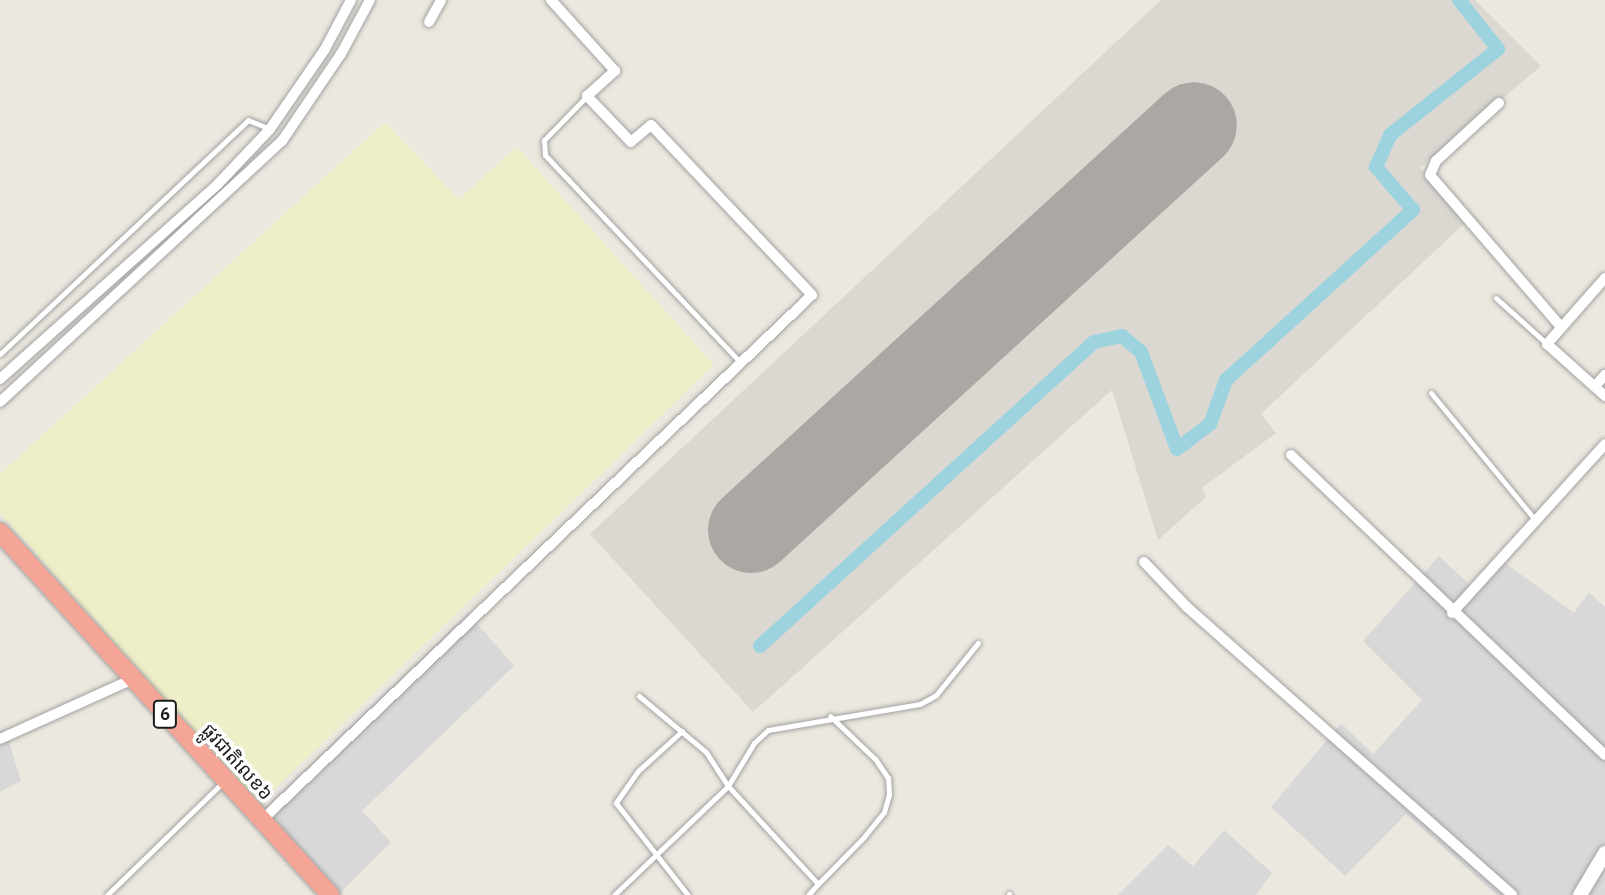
<!DOCTYPE html>
<meta charset="utf-8">
<style>
body{margin:0}
#map{position:relative;width:1605px;height:895px;overflow:hidden;background:#ede8df;font-family:"PT Sans","Noto Sans Khmer",sans-serif}
div>[style]{position:absolute}
[style*='--x']{left:calc(var(--x)*1px);top:calc(var(--y)*1px);width:calc(var(--w)*1px);rotate:calc(var(--a)*1deg)}
.residential>*{inset:0;background:#d9d8d8}
.airport>*{inset:0;background:#dbd8d1}
.farmland>*{inset:0;background:#eeeec8}
.canal>*{height:14px;margin:-7px;padding:0 7px;transform-origin:7px;border-radius:7px;background:#9cd3df}
.runway>*{height:86px;margin:-43px;padding:0 43px;transform-origin:43px;border-radius:43px;background:#aba8a4}
.roads{filter:drop-shadow(0 0 2px #a2a2a2) drop-shadow(0 0 2px #a2a2a2)}
.service>*{height:5px;margin:-2.5px;padding:0 2.5px;transform-origin:2.5px;border-radius:2.5px;background:#fff}
.minor>*{height:10px;margin:-5px;padding:0 5px;transform-origin:5px;border-radius:5px;background:#fff}
.tertiary>*{height:14px;margin:-7px;padding:0 7px;transform-origin:7px;border-radius:7px;background:#fff}
.trunk>*{height:18px;margin:-9px;padding:0 9px;transform-origin:9px;border-radius:9px;background:#f5a596}
span{translate:-50% -50%;white-space:nowrap;text-align:center;line-height:1.15;-webkit-text-stroke:7px #fff;paint-order:stroke}
.shield-label span{padding:2px 5px;background:#fff;border:2px solid;border-radius:5px;-webkit-text-stroke-width:0}
.shield-label{font-size:18px;color:#1b1b1b;font-weight:700}
.street-label{font-size:19px;color:#1b1b1b}
</style>
<div id="map">
<div class="residential">
<i style="clip-path:polygon(1439px 556px,1472px 587px,1498px 558px,1574px 613px,1589px 592px,1605px 607px,1605px 895px,1497px 895px,1406px 814px,1345px 876px,1271px 807px,1341px 723px,1373px 754px,1422px 700px,1363px 641px)"></i>
<i style="clip-path:polygon(468px 613px,514px 666px,362px 811px,391px 842px,339px 894px,263px 810px)"></i>
<i style="clip-path:polygon(5px 729px,21px 781px,0 792px,0 731px)"></i>
<i style="clip-path:polygon(1224px 830px,1272px 873px,1256px 895px,1118px 895px,1168px 845px,1193px 866px)"></i>
</div>
<div class="airport">
<i style="clip-path:polygon(1161px 0,1475px 0,1541px 66px,1420px 168px,1466px 222px,1261px 414px,1276px 433px,1202px 488px,1206px 497px,1158px 540px,1112px 390px,753px 712px,590px 534px)"></i>
</div>
<div class="farmland">
<i style="clip-path:polygon(385px 122px,459px 199px,517px 147px,714px 365px,258px 805px,0 513px,0 474px)"></i>
</div>
<div class="canal">
<i style="--x:760;--y:646;--w:452;--a:-42.3"></i>
<i style="--x:1094;--y:342;--w:29;--a:-12"></i>
<i style="--x:1122;--y:336;--w:25;--a:40"></i>
<i style="--x:1141;--y:352;--w:103;--a:69.6"></i>
<i style="--x:1177;--y:449;--w:41;--a:-37.1"></i>
<i style="--x:1210;--y:424;--w:47;--a:-70"></i>
<i style="--x:1226;--y:380;--w:253;--a:-42.3"></i>
<i style="--x:1413;--y:210;--w:57;--a:-130.7"></i>
<i style="--x:1376;--y:167;--w:35;--a:-66"></i>
<i style="--x:1390;--y:135;--w:138;--a:-38.5"></i>
<i style="--x:1498;--y:49;--w:63;--a:-128.5"></i>
</div>
<div class="runway">
<i style="--x:751;--y:530;--w:600;--a:-42.43"></i>
</div>
<div class="roads">
<div class="service">
<i style="--x:587;--y:96;--w:62;--a:134.3"></i>
<i style="--x:544;--y:140;--w:15;--a:86"></i>
<i style="--x:545;--y:155;--w:286;--a:46.7"></i>
<i style="--x:1496;--y:298;--w:69;--a:42"></i>
<i style="--x:0;--y:354;--w:341;--a:-43.3"></i>
<i style="--x:248;--y:120;--w:24;--a:22"></i>
<i style="--x:1431;--y:393;--w:166;--a:50.6"></i>
<i style="--x:639;--y:696;--w:87;--a:39.9"></i>
<i style="--x:706;--y:752;--w:40;--a:57.1"></i>
<i style="--x:728;--y:786;--w:133;--a:47.4"></i>
<i style="--x:818;--y:884;--w:64;--a:-45.6"></i>
<i style="--x:863;--y:838;--w:33;--a:-51"></i>
<i style="--x:884;--y:812;--w:18;--a:-74"></i>
<i style="--x:889;--y:795;--w:17;--a:-93"></i>
<i style="--x:888;--y:778;--w:23;--a:-124"></i>
<i style="--x:875;--y:759;--w:62;--a:-136.3"></i>
<i style="--x:682;--y:731;--w:59;--a:137.7"></i>
<i style="--x:638;--y:771;--w:39;--a:125"></i>
<i style="--x:616;--y:803;--w:117;--a:52"></i>
<i style="--x:107;--y:895;--w:162;--a:-44.2"></i>
<i style="--x:614;--y:895;--w:158;--a:-43.7"></i>
<i style="--x:728;--y:786;--w:50;--a:-58.8"></i>
<i style="--x:754;--y:743;--w:19;--a:-43"></i>
<i style="--x:768;--y:730;--w:154;--a:-9.7"></i>
<i style="--x:920;--y:704;--w:18;--a:-29"></i>
<i style="--x:936;--y:695;--w:67;--a:-51.1"></i>
<i style="--x:808;--y:895;--w:15;--a:-48"></i>
<i style="--x:1009;--y:895;--w:1;--a:-90"></i>
</div>
<div class="minor">
<i style="--x:429;--y:22;--w:25;--a:-61"></i>
<i style="--x:1499;--y:103;--w:86;--a:137.4"></i>
<i style="--x:1436;--y:161;--w:15;--a:113"></i>
<i style="--x:1430;--y:175;--w:201;--a:49.2"></i>
<i style="--x:1605;--y:278;--w:88;--a:131.3"></i>
<i style="--x:1547;--y:344;--w:78;--a:41.9"></i>
<i style="--x:0;--y:379;--w:292;--a:-41.8"></i>
<i style="--x:218;--y:184;--w:76;--a:-46.6"></i>
<i style="--x:270;--y:129;--w:97;--a:-55.5"></i>
<i style="--x:325;--y:49;--w:55;--a:-62"></i>
<i style="--x:1595;--y:386;--w:15;--a:-48"></i>
<i style="--x:0;--y:402;--w:384;--a:-42.8"></i>
<i style="--x:282;--y:141;--w:105;--a:-55.9"></i>
<i style="--x:341;--y:54;--w:61;--a:-61.8"></i>
<i style="--x:1291;--y:455;--w:434;--a:43.7"></i>
<i style="--x:1144;--y:562;--w:62;--a:46.3"></i>
<i style="--x:1187;--y:607;--w:434;--a:41.5"></i>
<i style="--x:1452;--y:613;--w:228;--a:-47.8"></i>
<i style="--x:0;--y:739;--w:146;--a:-24.3"></i>
<i style="--x:262;--y:820;--w:760;--a:-43.67"></i>
<i style="--x:812;--y:295;--w:234;--a:-133.4"></i>
<i style="--x:651;--y:125;--w:26;--a:140"></i>
<i style="--x:631;--y:142;--w:64;--a:-133.7"></i>
<i style="--x:587;--y:96;--w:38;--a:-42"></i>
<i style="--x:615;--y:71;--w:96;--a:-132"></i>
</div>
<div class="tertiary">
<i style="--x:1580;--y:895;--w:49;--a:-59.2"></i>
</div>
<div class="trunk">
<i style="--x:0;--y:532;--w:491;--a:47.7"></i>
</div>
</div>
<div class="shield-label">
<span style="left:165px;top:714px">6</span>
</div>
<div class="street-label">
<span style="left:237px;top:762px;rotate:48deg">ផ្លូវជាតិលេខ៦</span>
</div>
</div>
